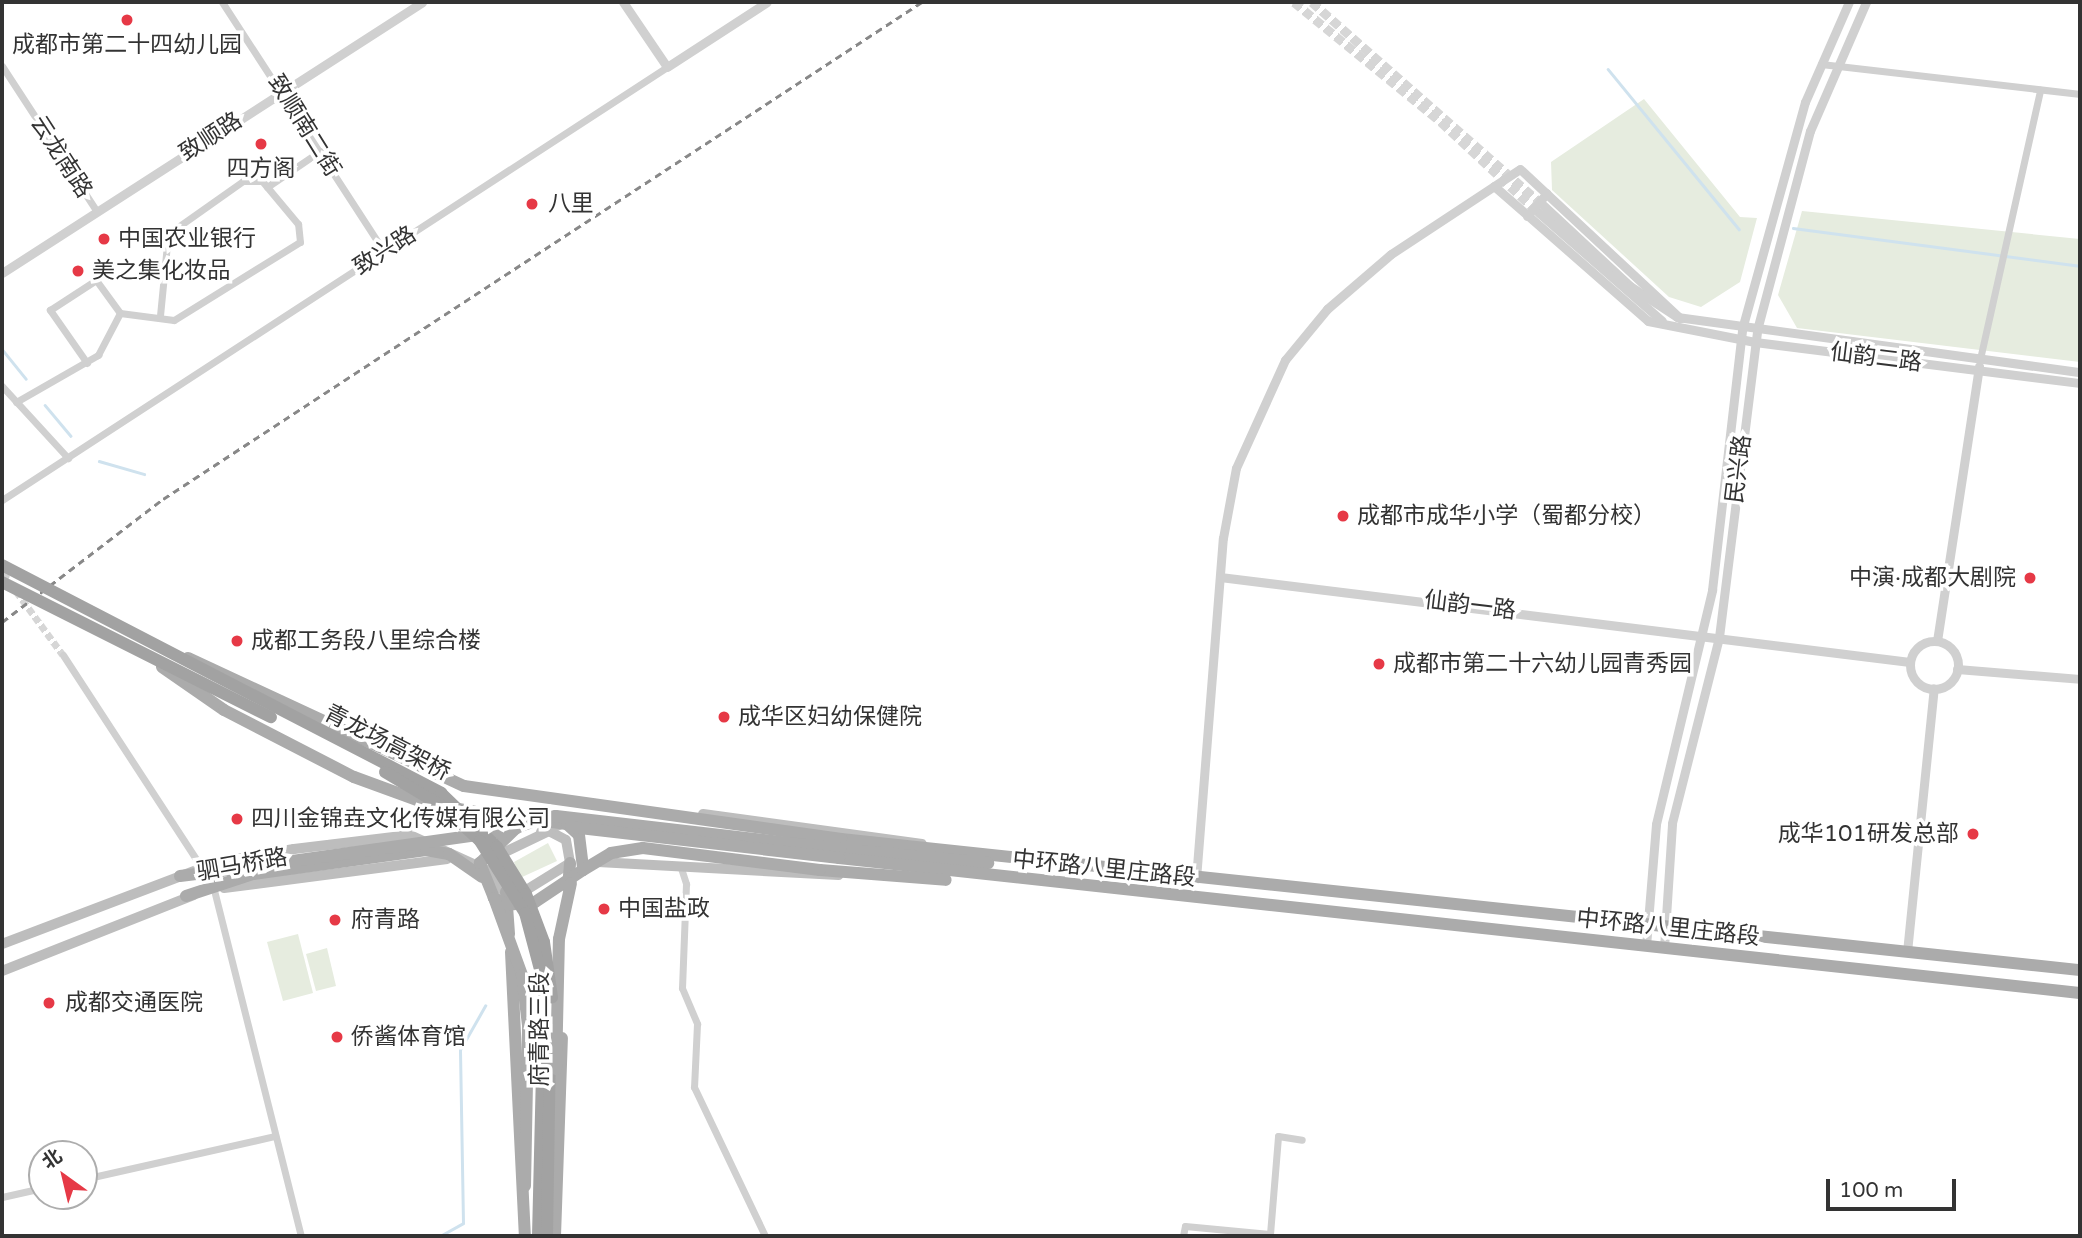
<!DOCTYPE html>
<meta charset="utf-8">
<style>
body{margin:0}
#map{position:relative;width:2082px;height:1238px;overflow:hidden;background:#fff;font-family:"Varela Round","Noto Sans SC",sans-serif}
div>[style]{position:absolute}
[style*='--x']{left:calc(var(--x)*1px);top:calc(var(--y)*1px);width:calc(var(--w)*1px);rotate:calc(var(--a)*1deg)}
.green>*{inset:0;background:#e6ecdf}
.stream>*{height:2.5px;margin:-1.25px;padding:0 1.25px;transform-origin:1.25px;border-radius:1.25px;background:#cfe2ee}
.minor-tunnel>*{height:7px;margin-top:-3.5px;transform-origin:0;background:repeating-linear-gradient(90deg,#d6d6d6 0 7px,transparent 0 10.5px)}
.tertiary-tunnel>*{height:9px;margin-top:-4.5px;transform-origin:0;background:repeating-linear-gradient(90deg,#d6d6d6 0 9px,transparent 0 13.5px)}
.minor>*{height:7px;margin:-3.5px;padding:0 3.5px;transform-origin:3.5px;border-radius:3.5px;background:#d0d0d0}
.tertiary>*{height:9px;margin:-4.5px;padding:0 4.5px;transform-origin:4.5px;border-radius:4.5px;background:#d0d0d0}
.tertiary>.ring{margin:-4.5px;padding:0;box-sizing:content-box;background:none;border:9px solid #d0d0d0;border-radius:50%}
.secondary>*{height:10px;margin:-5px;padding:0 5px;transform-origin:5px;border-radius:5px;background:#bdbdbd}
.primary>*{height:12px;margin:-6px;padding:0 6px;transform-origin:6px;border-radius:6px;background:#ababab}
.trunk>*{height:12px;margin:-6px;padding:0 6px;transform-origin:6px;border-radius:6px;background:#a2a2a2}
.rail>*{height:2.5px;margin-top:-1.25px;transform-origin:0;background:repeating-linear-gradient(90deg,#888 0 7px,transparent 0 12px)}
.primary-bridge>*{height:12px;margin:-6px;padding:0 6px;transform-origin:6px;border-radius:6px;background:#ababab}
.trunk-bridge>*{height:12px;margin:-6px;padding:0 6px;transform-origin:6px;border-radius:6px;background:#a2a2a2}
.dots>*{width:19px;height:19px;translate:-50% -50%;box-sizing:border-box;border:4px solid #fff;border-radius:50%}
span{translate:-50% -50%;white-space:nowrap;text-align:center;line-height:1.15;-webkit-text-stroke:7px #fff;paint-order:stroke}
.poi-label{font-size:23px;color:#333}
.left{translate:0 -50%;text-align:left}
.right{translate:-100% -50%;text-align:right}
.street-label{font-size:23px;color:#333}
.frame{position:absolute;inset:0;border:4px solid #333;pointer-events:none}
.north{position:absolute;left:28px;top:1140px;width:70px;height:70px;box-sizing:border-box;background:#fff;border:2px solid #adadad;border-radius:50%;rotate:326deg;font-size:19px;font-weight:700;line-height:28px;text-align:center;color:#333}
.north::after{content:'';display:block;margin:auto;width:24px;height:32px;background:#e63946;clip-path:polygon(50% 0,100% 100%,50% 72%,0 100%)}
.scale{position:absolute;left:1826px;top:1179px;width:130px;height:32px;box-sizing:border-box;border:4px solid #333;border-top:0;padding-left:9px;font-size:21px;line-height:24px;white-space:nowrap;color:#333;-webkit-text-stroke:5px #fff;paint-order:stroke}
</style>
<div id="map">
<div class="green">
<i style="clip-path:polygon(1644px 99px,1740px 217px,1757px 218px,1740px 282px,1701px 307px,1669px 297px,1552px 190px,1551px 162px)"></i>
<i style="clip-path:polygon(1802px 211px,2080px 239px,2080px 362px,1797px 328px,1778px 295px)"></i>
<i style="clip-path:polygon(548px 843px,557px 861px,520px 878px,514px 862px)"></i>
<i style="clip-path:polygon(298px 934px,313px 993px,283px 1001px,267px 942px)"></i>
<i style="clip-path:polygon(327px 948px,336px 986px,316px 991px,306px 954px)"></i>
</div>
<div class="stream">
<i style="--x:1608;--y:69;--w:207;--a:50.7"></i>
<i style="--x:1793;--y:228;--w:290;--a:7.5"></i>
<i style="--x:2;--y:349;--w:38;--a:51"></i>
<i style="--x:45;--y:405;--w:40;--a:50"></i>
<i style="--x:99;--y:461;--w:47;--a:16.1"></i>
<i style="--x:440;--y:1236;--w:26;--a:-29"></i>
<i style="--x:463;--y:1223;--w:173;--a:-91"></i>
<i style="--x:460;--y:1050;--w:51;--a:-60.4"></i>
</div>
<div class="minor-tunnel">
<i style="--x:16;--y:591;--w:79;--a:53.7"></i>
</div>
<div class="tertiary-tunnel">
<i style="--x:1294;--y:2;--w:190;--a:39.2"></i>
<i style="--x:1441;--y:122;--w:132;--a:42.9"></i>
<i style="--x:1312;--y:2;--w:308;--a:41.3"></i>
</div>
<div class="minor">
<i style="--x:222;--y:2;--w:297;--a:57"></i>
<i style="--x:1821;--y:64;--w:261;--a:6.6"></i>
<i style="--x:2;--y:66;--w:174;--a:56.9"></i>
<i style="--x:267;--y:187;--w:64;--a:-34.2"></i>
<i style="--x:1980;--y:359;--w:276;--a:-77.4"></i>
<i style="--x:87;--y:363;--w:65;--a:-124.9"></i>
<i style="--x:50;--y:310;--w:55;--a:-33.1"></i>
<i style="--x:96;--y:280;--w:41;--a:54"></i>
<i style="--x:2;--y:386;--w:98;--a:47.5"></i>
<i style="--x:16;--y:402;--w:95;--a:-29.8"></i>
<i style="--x:98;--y:355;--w:47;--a:-62.4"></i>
<i style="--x:120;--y:313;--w:54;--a:7.4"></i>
<i style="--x:174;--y:320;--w:148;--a:-31.8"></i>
<i style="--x:300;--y:242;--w:18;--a:-96"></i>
<i style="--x:298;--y:224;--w:56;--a:-129.9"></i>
<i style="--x:262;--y:181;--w:19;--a:180"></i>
<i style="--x:243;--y:181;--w:92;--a:144.8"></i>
<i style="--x:168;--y:234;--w:81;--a:95.6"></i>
<i style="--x:2;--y:500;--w:794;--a:-33.07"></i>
<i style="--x:2;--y:574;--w:4;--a:27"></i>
<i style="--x:63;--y:655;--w:254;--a:56.9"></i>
<i style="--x:680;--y:865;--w:20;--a:72"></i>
<i style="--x:686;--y:884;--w:104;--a:92.2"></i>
<i style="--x:682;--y:988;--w:39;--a:67"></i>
<i style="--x:697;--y:1024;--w:63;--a:92.7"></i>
<i style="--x:694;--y:1087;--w:165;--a:64.5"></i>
<i style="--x:214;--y:890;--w:357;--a:75.9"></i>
<i style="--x:84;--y:1179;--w:196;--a:-12.7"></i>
<i style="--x:2;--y:1197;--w:41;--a:-12.7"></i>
<i style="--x:1183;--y:1236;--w:10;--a:-79"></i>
<i style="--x:1185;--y:1226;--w:85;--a:5.4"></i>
<i style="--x:1270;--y:1234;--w:98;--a:-85.3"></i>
<i style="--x:1278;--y:1136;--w:24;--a:9"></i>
</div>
<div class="tertiary">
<i style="--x:623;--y:2;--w:78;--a:55.9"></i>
<i style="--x:667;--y:67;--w:119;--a:-33"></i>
<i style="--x:1494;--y:186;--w:205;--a:41.2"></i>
<i style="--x:1648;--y:321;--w:109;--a:11.1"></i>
<i style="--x:1755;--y:342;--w:328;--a:7.2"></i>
<i style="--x:1543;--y:205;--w:119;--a:43"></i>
<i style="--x:1630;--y:286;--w:56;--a:33.4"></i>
<i style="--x:1677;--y:317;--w:407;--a:7.8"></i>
<i style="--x:1538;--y:212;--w:165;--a:41.3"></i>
<i style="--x:1527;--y:216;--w:30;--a:-49"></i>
<i style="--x:2;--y:273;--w:500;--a:-32.8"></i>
<i style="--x:1220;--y:577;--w:695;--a:7.02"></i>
<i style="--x:1937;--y:641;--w:278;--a:-81.3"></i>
<i class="ring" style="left:1910px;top:641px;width:39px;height:39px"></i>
<i style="--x:1957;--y:669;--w:123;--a:4.6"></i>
<i style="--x:1196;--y:879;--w:342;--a:-85.5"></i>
<i style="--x:1223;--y:538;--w:71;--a:-79.5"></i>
<i style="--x:1236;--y:468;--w:119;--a:-65.6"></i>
<i style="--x:1285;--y:360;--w:66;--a:-50.5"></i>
<i style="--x:1327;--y:309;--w:84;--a:-40.7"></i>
<i style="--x:1391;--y:254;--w:154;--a:-33.4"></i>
<i style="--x:1520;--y:169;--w:219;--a:43"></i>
<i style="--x:1646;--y:946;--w:122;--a:-85.3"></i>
<i style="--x:1656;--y:824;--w:241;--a:-76.5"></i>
<i style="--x:1712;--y:590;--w:263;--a:-83.4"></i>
<i style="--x:1742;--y:329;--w:236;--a:-74.5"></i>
<i style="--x:1805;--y:102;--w:109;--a:-66.3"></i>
<i style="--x:1664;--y:948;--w:125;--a:-86.3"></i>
<i style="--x:1672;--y:823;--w:192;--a:-75.8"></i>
<i style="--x:1719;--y:637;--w:309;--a:-82.9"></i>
<i style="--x:1757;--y:330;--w:206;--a:-75.1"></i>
<i style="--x:1810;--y:131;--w:141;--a:-66.5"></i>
<i style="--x:1907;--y:952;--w:265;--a:-84.2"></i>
</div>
<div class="secondary">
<i style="--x:703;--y:814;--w:221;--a:7.8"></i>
<i style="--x:549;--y:831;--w:19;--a:28"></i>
<i style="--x:566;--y:840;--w:23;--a:80"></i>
<i style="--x:570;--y:863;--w:49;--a:148.2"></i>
<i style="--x:528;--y:889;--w:27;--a:180"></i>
<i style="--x:501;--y:889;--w:18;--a:-117"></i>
<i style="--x:493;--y:873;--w:22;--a:-63"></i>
<i style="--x:503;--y:853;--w:51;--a:-25.6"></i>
<i style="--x:541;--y:832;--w:26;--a:-21"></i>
<i style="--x:598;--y:862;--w:241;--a:3.1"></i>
<i style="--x:224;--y:888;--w:225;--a:-7.4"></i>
<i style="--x:2;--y:944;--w:231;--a:-20.8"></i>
<i style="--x:218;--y:862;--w:77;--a:-9.7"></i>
<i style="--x:294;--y:849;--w:117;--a:-6.9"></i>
<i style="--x:410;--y:835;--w:91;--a:24.6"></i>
<i style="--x:2;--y:971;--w:206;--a:-21.6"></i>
</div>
<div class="primary">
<i style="--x:162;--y:667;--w:75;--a:34.7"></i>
<i style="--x:224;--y:710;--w:146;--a:27.3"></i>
<i style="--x:354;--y:777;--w:76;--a:20.1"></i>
<i style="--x:425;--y:803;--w:57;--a:10.1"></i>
<i style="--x:841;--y:839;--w:1246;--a:6.04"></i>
<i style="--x:840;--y:849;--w:149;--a:5.4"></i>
<i style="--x:839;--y:858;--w:1248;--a:6.21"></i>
<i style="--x:820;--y:870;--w:126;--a:4.5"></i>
<i style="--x:180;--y:876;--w:41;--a:-7"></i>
<i style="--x:568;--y:887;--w:24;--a:-85"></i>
<i style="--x:506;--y:892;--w:42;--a:85.9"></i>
<i style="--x:186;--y:896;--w:71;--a:-18.2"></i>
<i style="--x:253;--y:874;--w:175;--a:-7.9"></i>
<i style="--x:426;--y:850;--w:23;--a:10"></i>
<i style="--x:449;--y:854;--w:40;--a:34.9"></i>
<i style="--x:511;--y:952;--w:284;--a:87.2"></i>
<i style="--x:525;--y:1186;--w:161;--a:-88.9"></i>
<i style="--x:555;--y:1236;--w:198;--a:-88"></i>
</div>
<div class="trunk">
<i style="--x:538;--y:1236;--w:239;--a:-88.6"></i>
<i style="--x:547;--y:1236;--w:188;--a:-89.1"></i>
</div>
<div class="rail">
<i style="--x:2;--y:622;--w:203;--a:-37.4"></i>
<i style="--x:163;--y:499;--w:907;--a:-33.22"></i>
</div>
<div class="primary-bridge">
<i style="--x:188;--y:658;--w:304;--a:24.9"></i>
<i style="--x:464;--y:786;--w:381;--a:8"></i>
<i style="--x:481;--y:813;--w:52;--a:8.9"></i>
<i style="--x:538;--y:820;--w:29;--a:8"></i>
<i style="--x:567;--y:824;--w:16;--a:43"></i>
<i style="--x:579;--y:835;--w:35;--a:83"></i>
<i style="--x:583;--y:870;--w:58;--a:146.3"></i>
<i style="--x:535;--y:902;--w:27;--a:174"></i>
<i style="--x:508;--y:905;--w:16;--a:-153"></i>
<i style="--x:494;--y:898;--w:38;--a:-112"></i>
<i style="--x:480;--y:863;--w:49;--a:-44.2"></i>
<i style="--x:515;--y:829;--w:9;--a:-27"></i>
<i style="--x:523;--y:825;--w:16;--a:-18"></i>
<i style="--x:538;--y:820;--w:18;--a:-13"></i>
<i style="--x:556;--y:816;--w:286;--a:6.6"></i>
<i style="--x:571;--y:827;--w:270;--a:6.6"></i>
<i style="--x:583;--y:870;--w:33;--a:-31"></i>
<i style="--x:611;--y:853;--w:32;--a:-9"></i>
<i style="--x:643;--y:848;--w:178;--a:7.1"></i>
<i style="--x:221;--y:871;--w:293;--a:-8"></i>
<i style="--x:494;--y:898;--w:82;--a:70"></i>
<i style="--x:522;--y:975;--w:50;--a:83.2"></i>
<i style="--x:556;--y:1069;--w:130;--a:-88.7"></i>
<i style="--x:559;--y:939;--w:57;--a:-77.9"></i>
</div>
<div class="trunk-bridge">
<i style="--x:2;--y:565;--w:495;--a:27.4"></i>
<i style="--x:441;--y:793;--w:78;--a:44"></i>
<i style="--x:497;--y:847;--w:55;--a:58.3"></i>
<i style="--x:526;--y:894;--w:51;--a:69.4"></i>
<i style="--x:544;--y:942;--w:56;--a:81.7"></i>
<i style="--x:2;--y:582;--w:301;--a:26.7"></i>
<i style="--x:385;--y:772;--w:66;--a:30.8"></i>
<i style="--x:442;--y:806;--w:52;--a:42.6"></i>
<i style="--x:480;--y:841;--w:85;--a:58"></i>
<i style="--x:525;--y:913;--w:62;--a:75.1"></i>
</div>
<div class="dots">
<i style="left:127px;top:20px;background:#e63946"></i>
<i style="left:261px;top:144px;background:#e63946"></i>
<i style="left:532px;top:204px;background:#e63946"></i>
<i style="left:104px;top:239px;background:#e63946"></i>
<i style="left:78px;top:271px;background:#e63946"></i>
<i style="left:1343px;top:516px;background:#e63946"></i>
<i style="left:2030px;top:578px;background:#e63946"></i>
<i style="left:237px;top:641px;background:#e63946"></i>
<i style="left:1379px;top:664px;background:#e63946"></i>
<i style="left:724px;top:717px;background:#e63946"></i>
<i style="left:237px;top:819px;background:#e63946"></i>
<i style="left:1973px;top:834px;background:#e63946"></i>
<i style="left:604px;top:909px;background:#e63946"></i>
<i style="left:335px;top:920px;background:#e63946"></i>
<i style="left:49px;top:1003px;background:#e63946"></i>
<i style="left:337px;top:1037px;background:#e63946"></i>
</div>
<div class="poi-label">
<span style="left:127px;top:45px">成都市第二十四幼儿园</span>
<span style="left:261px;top:169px">四方阁</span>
<span class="left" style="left:548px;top:204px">八里</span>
<span class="left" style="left:118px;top:239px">中国农业银行</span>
<span class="left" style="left:92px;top:271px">美之集化妆品</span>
<span class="left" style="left:1357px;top:516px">成都市成华小学（蜀都分校）</span>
<span class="right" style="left:2016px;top:578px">中演·成都大剧院</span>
<span class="left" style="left:251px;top:641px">成都工务段八里综合楼</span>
<span class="left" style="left:1393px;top:664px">成都市第二十六幼儿园青秀园</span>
<span class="left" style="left:738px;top:717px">成华区妇幼保健院</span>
<span class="left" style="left:251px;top:819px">四川金锦垚文化传媒有限公司</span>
<span class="right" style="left:1959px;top:834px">成华101研发总部</span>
<span class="left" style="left:618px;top:909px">中国盐政</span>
<span class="left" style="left:351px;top:920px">府青路</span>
<span class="left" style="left:65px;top:1003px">成都交通医院</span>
<span class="left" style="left:351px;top:1037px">侨酱体育馆</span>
</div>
<div class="street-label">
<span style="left:304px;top:126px;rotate:58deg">致顺南二街</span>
<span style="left:211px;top:137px;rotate:-33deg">致顺路</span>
<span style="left:61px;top:157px;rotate:57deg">云龙南路</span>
<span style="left:385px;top:251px;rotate:-33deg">致兴路</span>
<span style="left:1876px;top:358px;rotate:7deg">仙韵二路</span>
<span style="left:1739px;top:469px;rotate:-83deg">民兴路</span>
<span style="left:1470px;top:606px;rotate:7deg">仙韵一路</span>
<span style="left:387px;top:743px;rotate:27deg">青龙场高架桥</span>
<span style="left:242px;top:865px;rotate:-10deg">驷马桥路</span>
<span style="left:1104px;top:869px;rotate:6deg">中环路八里庄路段</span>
<span style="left:1668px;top:928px;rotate:6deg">中环路八里庄路段</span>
<span style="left:540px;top:1029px;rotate:-90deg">府青路三段</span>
</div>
<div class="frame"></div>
<div class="north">北</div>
<div class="scale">100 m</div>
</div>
